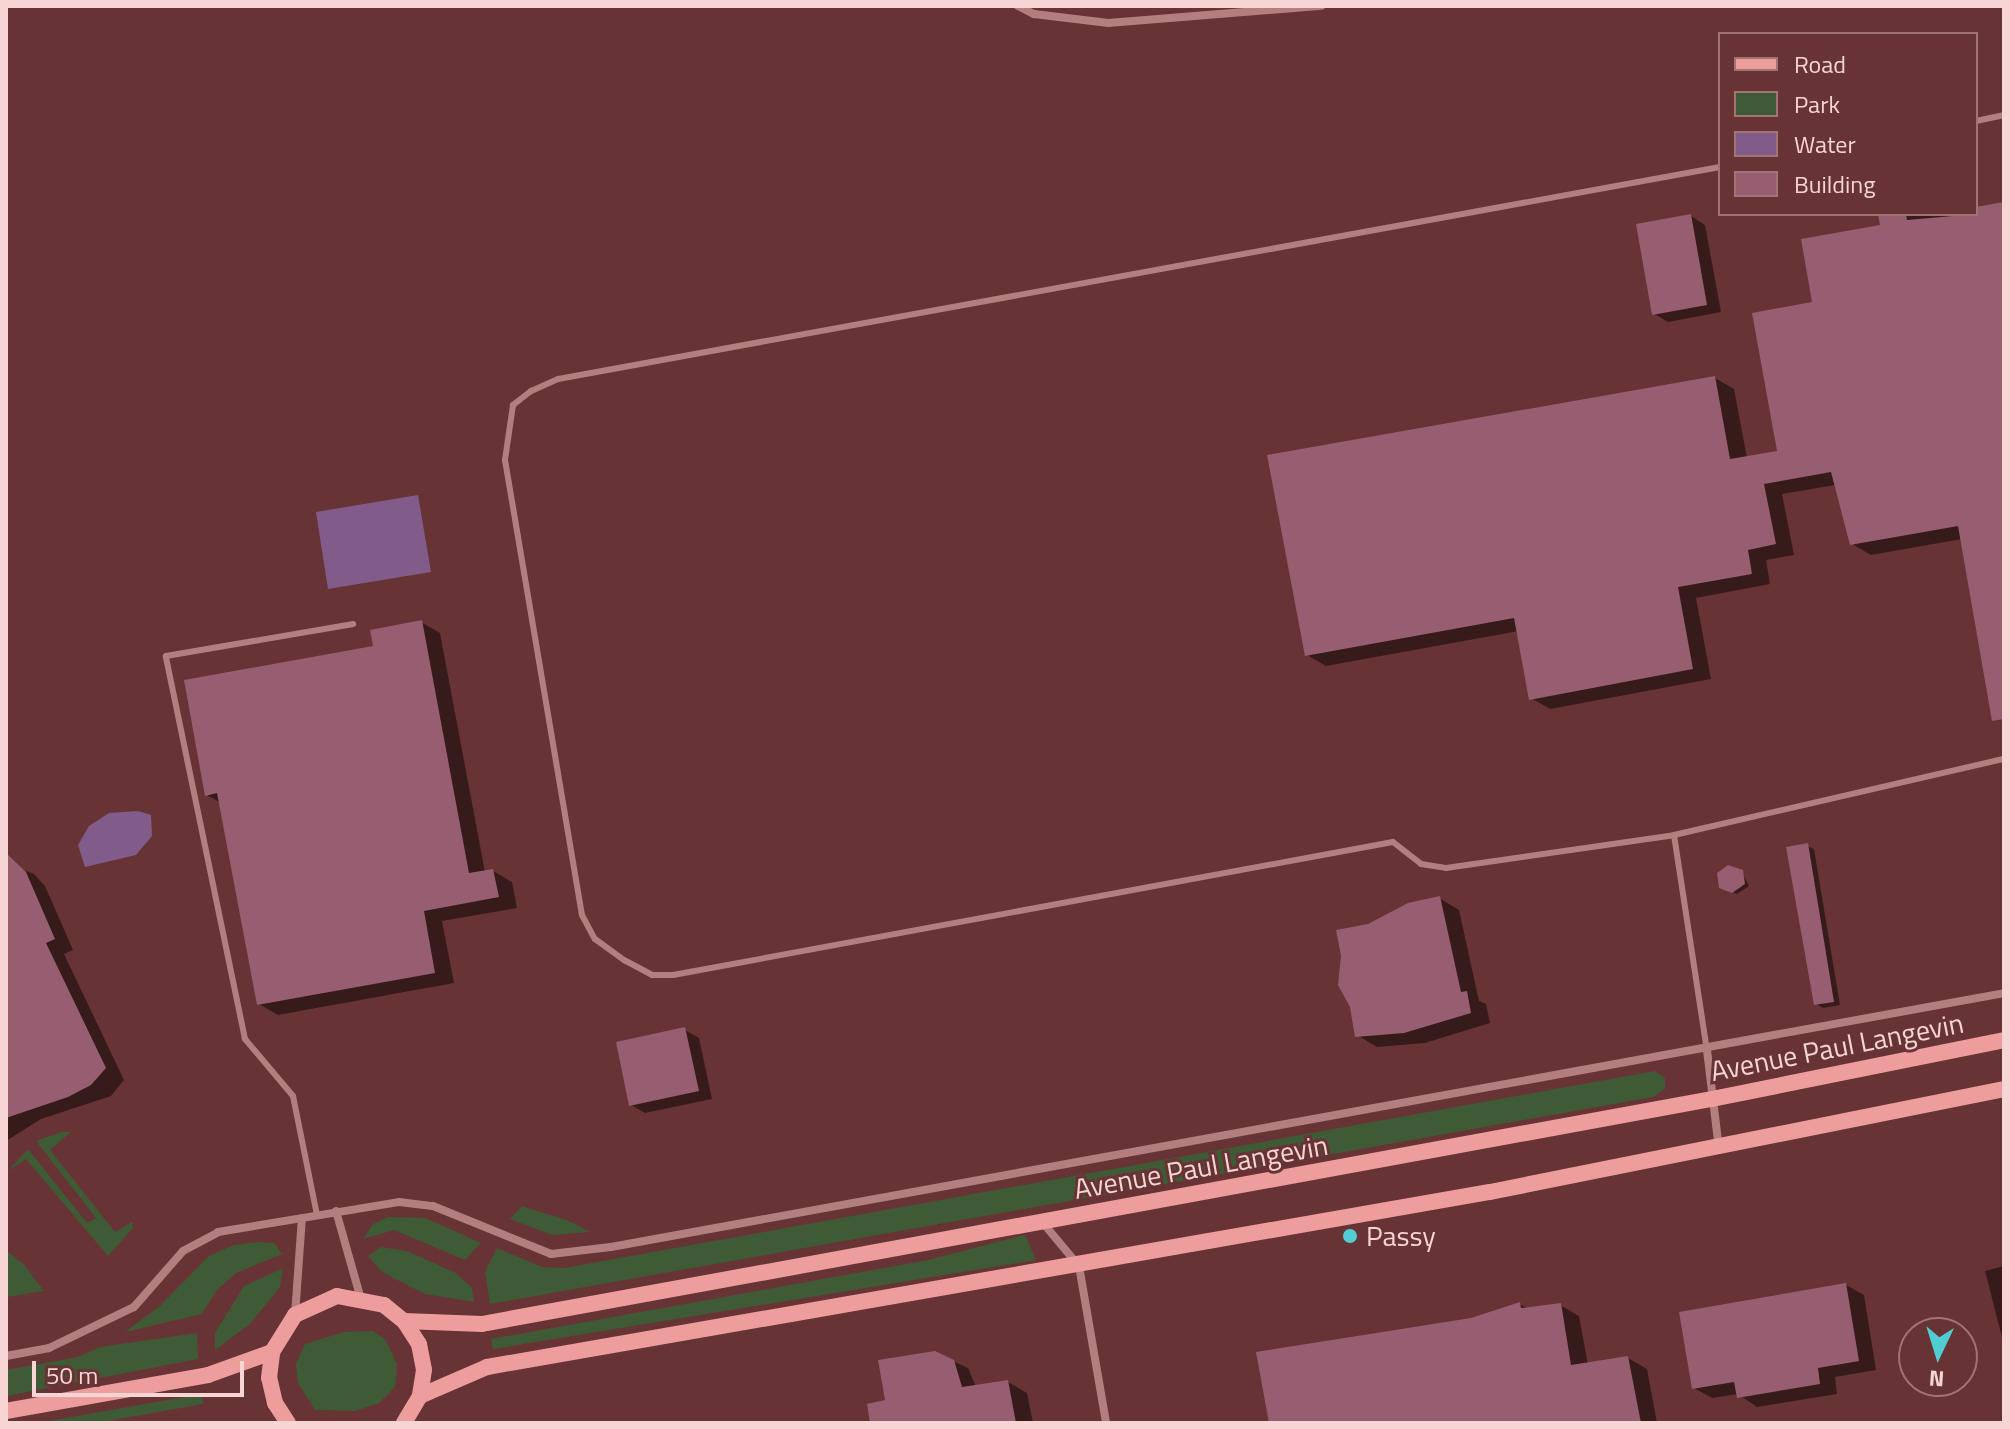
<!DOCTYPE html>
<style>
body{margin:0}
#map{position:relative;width:2010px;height:1429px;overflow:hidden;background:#683334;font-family:"Titillium Web",sans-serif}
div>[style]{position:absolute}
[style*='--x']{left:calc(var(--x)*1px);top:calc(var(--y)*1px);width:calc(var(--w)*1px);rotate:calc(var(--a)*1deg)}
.green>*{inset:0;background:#3e5b36}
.water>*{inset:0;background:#815c8a}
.shadow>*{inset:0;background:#0007}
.building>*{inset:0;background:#965e70}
.service>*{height:6px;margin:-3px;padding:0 3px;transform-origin:3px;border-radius:3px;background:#b27e7e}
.minor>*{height:8px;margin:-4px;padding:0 4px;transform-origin:4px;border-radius:4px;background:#b27e7e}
.secondary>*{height:16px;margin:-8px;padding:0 8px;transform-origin:8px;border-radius:8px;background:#ee9d9d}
.dots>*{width:22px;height:22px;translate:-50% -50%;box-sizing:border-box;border:4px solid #683334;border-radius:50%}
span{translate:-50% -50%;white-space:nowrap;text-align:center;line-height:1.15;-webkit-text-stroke:6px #683334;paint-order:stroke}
.street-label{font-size:28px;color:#f7d5d5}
.poi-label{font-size:28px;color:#f7d5d5}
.left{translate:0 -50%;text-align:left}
.frame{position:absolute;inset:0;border:8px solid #f7d5d5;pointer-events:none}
.legend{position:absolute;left:1718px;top:32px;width:260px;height:184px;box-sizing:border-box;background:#683334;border:2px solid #a17474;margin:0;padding:10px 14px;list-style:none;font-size:24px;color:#f7d5d5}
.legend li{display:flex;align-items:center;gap:16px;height:40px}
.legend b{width:40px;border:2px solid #a17474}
.north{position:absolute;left:1898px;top:1317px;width:80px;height:80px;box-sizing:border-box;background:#683334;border:2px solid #a17474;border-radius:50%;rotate:184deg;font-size:22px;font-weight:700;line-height:32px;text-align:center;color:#f7d5d5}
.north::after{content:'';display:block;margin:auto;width:28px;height:36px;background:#51ccd2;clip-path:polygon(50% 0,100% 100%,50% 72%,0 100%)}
.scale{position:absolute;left:32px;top:1361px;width:212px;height:36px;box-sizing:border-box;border:4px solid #f7d5d5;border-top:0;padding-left:10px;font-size:24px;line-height:28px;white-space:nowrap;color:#f7d5d5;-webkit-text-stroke:6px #683334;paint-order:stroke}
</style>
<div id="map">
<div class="green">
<i style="clip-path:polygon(1655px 1071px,1665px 1078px,1665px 1089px,1653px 1097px,490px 1304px,485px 1272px,497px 1248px,542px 1267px,564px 1268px)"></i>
<i style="clip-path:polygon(61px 1132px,71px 1132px,50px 1150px,115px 1232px,132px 1222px,133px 1228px,108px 1256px,26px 1159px,8px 1171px,28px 1149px,87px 1223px,96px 1218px,36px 1141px)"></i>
<i style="clip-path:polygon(522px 1206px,569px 1221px,590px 1232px,552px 1235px,510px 1219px)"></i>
<i style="clip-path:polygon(388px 1217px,425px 1218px,481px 1243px,465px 1260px,394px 1230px,363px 1239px,373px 1224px)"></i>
<i style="clip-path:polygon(1025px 1235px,1036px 1260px,493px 1349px,491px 1339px,928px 1260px)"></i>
<i style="clip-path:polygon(258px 1242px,274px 1243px,282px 1254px,236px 1273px,216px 1291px,202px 1314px,125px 1332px,160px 1306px,209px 1256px,234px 1245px)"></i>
<i style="clip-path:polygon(381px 1247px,407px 1251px,456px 1273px,472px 1288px,474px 1302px,425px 1294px,382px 1272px,368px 1256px)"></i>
<i style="clip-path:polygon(6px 1250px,25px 1266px,44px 1291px,7px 1297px)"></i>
<i style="clip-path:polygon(283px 1268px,280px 1287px,250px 1324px,215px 1350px,215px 1333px,244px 1286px)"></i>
<i style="clip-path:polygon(373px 1331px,385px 1339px,397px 1364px,395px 1387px,379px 1403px,355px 1411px,315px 1410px,298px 1383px,296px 1364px,305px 1344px,344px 1332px)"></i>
<i style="clip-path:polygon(197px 1333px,198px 1359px,6px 1396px,6px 1370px,78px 1357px,100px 1347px)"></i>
<i style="clip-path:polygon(202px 1394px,203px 1404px,97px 1423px,37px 1423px)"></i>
</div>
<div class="water">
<i style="clip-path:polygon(418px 495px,431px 572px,328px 589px,316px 512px)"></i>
<i style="clip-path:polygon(138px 811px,151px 815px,152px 836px,136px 855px,85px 867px,78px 845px,89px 826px,109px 813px)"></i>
</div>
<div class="shadow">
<i style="clip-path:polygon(2004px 204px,2004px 702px,1962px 539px,1871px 555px,1852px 544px,1835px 485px,1782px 494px,1794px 555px,1766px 560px,1770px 584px,1696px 598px,1711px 679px,1550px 709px,1531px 698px,1519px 631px,1326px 666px,1307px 655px,1715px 378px,1734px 389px,1747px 458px,1779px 453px,1814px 304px,1882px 227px,1880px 214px,1976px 214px,1976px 209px)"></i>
<i style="clip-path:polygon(1691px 216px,1705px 225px,1721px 312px,1668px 322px,1653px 313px)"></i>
<i style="clip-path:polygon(421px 622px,440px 633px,485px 872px,493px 871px,512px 882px,517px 908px,442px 921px,454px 983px,278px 1015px,259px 1004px,221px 803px,207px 795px,375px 648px)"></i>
<i style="clip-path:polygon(1807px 846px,1814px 849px,1840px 1005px,1823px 1008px,1816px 1004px)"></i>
<i style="clip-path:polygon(6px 863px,34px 874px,45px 886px,73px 950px,64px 954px,124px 1080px,111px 1096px,41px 1119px,6px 1141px)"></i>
<i style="clip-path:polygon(1742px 872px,1749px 886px,1737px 894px,1725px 889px)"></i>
<i style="clip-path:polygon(1439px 898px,1459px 910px,1479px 1001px,1486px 1004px,1490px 1023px,1425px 1043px,1377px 1047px,1357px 1035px,1369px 926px)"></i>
<i style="clip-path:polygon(685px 1030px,699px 1038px,712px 1099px,645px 1113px,631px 1105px)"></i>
<i style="clip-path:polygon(2004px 1266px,2004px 1345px,1985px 1271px)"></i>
<i style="clip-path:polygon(1846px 1285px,1864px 1295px,1876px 1370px,1835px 1377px,1837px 1394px,1757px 1407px,1738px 1394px,1712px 1398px,1694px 1388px)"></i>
<i style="clip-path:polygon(1519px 1304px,1529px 1309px,1560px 1305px,1579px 1316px,1588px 1365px,1628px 1358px,1647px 1369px,1657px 1423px,1271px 1423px,1472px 1320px)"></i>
<i style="clip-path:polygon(935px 1353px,968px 1368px,976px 1387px,1008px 1382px,1027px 1393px,1033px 1423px,872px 1423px)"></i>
</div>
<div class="building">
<i style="clip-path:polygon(2004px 202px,2004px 719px,1992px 721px,1958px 526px,1850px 545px,1831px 472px,1764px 484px,1776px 544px,1748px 550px,1752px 574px,1678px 587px,1693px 669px,1529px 700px,1514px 618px,1305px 656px,1267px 455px,1715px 376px,1730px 459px,1777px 451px,1752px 313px,1812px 302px,1801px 239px,1880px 225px,1878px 214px,1906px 214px,1907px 220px,1976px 214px,1976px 207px)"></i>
<i style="clip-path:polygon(1691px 214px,1707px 305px,1652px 315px,1636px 224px)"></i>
<i style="clip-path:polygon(422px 620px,469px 873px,493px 869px,499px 897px,424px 911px,435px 973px,257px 1005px,217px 793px,205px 796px,184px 680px,373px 646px,370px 630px)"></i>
<i style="clip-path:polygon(1808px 843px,1834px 1002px,1814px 1005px,1786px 847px)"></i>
<i style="clip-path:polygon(6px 853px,26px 872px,55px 939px,46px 943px,106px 1068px,91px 1085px,68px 1097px,6px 1118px)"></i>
<i style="clip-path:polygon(1728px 865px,1743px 870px,1745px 884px,1732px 893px,1719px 888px,1717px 873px)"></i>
<i style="clip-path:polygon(1440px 896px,1461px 992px,1467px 991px,1471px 1013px,1404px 1033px,1355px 1037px,1350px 1007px,1338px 985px,1341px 956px,1336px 930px,1368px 924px,1408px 903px)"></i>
<i style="clip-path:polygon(685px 1027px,699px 1091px,629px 1106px,616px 1042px)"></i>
<i style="clip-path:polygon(1846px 1283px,1859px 1361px,1818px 1368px,1820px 1384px,1737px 1398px,1734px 1382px,1692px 1389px,1679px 1312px)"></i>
<i style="clip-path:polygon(1520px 1302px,1521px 1308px,1561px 1303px,1571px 1365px,1628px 1356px,1641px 1423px,1269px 1423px,1256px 1352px,1471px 1318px)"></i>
<i style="clip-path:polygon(935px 1351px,954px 1360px,962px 1387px,1008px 1380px,1016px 1423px,870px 1423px,867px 1404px,885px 1400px,878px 1360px)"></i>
</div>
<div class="service">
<i style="--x:1976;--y:121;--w:29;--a:-12"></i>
<i style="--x:1720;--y:167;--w:1181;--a:169.66"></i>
<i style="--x:558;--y:379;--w:30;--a:156"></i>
<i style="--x:531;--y:391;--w:23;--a:142"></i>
<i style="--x:513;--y:405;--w:56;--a:98.3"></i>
<i style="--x:505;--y:460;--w:461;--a:80.4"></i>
<i style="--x:582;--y:915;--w:27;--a:62"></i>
<i style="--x:595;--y:939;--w:36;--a:36"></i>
<i style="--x:624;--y:960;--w:32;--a:28"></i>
<i style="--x:652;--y:975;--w:21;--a:0"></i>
<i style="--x:673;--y:975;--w:732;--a:-10.47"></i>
<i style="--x:1393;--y:842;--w:36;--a:38"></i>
<i style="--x:1421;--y:864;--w:25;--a:9"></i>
<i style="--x:1446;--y:868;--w:230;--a:-8.2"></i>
<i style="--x:1674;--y:835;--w:339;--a:-13"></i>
<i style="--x:1674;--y:835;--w:218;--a:81.3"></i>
<i style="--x:317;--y:1215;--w:121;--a:-101.4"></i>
<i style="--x:293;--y:1096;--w:75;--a:-130.1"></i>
<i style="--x:245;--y:1039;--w:391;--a:-101.7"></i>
<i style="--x:166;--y:656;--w:190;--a:-9.7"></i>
</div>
<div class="minor">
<i style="--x:1018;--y:6;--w:18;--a:27"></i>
<i style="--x:1034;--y:14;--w:75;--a:6.9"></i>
<i style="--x:1108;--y:23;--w:214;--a:-4.6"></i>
<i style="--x:1707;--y:1050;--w:100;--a:83.1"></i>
<i style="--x:336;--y:1211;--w:88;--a:74.2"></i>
<i style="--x:1043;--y:1223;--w:56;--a:50.1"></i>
<i style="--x:1079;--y:1266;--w:159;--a:80.2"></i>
<i style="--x:295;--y:1315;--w:97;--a:-85.9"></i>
<i style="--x:6;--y:1356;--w:44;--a:-10.5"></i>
<i style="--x:49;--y:1348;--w:94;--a:-25.8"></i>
<i style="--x:134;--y:1307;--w:74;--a:-48.8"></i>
<i style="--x:183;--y:1251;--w:40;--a:-28"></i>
<i style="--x:218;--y:1232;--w:183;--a:-9.4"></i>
<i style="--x:399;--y:1202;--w:34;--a:7"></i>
<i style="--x:433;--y:1206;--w:127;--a:22.1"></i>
<i style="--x:551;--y:1254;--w:60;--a:-6.7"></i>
<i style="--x:611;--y:1247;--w:1416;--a:-10.33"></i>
</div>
<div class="secondary">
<i style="--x:404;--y:1321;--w:78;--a:2.2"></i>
<i style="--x:482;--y:1324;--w:1250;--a:-10.37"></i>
<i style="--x:1712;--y:1099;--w:298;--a:-11.4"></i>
<i style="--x:420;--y:1396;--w:73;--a:-23.4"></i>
<i style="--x:487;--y:1367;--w:1018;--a:-9.9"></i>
<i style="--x:1490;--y:1192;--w:524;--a:-11.33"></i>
<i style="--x:6;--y:1411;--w:205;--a:-10.1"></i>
<i style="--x:208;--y:1375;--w:68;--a:-19.8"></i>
<i style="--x:288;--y:1423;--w:24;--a:-123"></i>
<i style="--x:275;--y:1403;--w:26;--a:-103"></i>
<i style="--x:269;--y:1378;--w:26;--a:-83"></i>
<i style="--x:272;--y:1352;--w:44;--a:-58.1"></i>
<i style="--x:295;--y:1315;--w:46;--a:-24.3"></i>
<i style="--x:337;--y:1296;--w:48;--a:10.8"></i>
<i style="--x:384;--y:1305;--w:26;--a:39"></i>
<i style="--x:404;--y:1321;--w:27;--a:57"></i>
<i style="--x:419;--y:1344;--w:26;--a:79"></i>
<i style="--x:424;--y:1370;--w:26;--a:99"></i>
<i style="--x:420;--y:1396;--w:31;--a:121"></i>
</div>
<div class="dots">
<i style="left:1350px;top:1236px;background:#51ccd2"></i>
</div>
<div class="street-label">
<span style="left:1837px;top:1047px;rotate:-11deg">Avenue Paul Langevin</span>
<span style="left:1201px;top:1167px;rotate:-10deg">Avenue Paul Langevin</span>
</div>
<div class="poi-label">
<span class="left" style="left:1366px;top:1236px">Passy</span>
</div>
<div class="frame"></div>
<ul class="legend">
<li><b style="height:10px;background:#ee9d9d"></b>Road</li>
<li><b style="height:22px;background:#3e5b36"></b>Park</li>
<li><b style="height:22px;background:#815c8a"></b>Water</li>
<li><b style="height:22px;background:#965e70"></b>Building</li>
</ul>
<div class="north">N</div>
<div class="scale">50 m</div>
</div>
